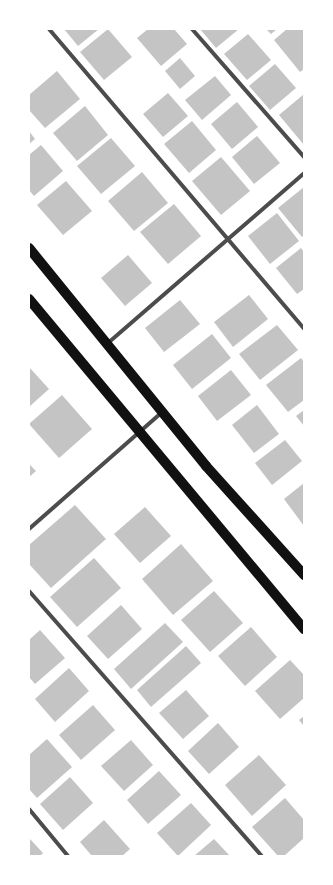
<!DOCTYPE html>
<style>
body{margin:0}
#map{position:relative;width:333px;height:885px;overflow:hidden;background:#fff;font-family:Montserrat,sans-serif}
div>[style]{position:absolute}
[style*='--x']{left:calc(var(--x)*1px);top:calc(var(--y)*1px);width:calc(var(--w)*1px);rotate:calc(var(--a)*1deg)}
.building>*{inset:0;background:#c4c4c4}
.minor>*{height:4px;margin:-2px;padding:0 2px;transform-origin:2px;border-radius:2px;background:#4c4c4c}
.primary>*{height:10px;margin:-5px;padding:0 5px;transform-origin:5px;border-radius:5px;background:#111}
span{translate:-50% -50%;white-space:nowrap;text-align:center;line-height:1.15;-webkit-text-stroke:3px #fff;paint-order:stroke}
.frame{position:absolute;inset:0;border:30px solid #fff;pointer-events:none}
</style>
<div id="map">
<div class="building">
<i style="clip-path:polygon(64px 29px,99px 29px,78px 46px)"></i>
<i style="clip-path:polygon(108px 29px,132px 57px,104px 80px,80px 52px)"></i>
<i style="clip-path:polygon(148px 29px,174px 29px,187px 44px,161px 66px,137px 38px)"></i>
<i style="clip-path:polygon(200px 29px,239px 29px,216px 48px)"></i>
<i style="clip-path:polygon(266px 29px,277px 29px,271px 34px)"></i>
<i style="clip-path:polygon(287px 29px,302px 29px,304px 32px,304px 69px,300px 72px,274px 40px)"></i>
<i style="clip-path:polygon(248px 34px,271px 60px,247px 80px,224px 54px)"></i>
<i style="clip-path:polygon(180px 58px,195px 76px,180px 89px,165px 71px)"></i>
<i style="clip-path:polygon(275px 64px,296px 88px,270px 110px,249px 86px)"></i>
<i style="clip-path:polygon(57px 71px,80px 99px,45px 128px,29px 110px,29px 95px)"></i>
<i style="clip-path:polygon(215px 76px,231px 95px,202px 120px,185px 100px)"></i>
<i style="clip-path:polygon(168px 93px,188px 116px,163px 137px,143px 114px)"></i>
<i style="clip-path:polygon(304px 94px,304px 145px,279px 115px)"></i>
<i style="clip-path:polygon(237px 102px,258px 127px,232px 149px,211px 124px)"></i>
<i style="clip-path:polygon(85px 106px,108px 135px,77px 161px,53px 133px)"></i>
<i style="clip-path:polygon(192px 121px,216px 150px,189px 173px,164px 144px)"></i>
<i style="clip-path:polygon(29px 131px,35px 139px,29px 144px)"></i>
<i style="clip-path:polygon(257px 136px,280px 163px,254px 184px,232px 157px)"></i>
<i style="clip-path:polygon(111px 138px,135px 166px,101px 194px,77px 166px)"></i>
<i style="clip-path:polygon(41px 145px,63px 171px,34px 196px,29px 190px,29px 155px)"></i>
<i style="clip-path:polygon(221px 157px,250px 191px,221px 215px,192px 181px)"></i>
<i style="clip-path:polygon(142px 172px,168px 203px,134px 231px,108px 201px)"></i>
<i style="clip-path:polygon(66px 181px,92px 211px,63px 235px,37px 205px)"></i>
<i style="clip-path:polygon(304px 187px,304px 235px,302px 237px,278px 208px)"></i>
<i style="clip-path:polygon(174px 204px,201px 236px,168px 264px,140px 232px)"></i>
<i style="clip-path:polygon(277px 213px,299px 241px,270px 264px,248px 236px)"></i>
<i style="clip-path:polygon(301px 248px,304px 252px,304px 289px,297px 294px,276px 268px)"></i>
<i style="clip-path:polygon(128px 255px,152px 283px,125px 306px,101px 278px)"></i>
<i style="clip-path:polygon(249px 295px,268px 319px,233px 347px,214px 322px)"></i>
<i style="clip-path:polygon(180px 300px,200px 324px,164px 352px,145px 328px)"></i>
<i style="clip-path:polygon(277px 325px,298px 350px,260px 380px,239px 354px)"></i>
<i style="clip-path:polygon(212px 334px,231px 358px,192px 389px,173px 365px)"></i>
<i style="clip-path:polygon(301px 358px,304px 362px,304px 400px,288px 412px,266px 385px)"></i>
<i style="clip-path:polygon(29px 367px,49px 389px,29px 407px)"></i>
<i style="clip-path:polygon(231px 370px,251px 395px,217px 421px,198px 396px)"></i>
<i style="clip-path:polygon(62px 395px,92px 429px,59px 458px,29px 424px)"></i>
<i style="clip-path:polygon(257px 405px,279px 434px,254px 453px,232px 425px)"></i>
<i style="clip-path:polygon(304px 410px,304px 426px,296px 416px)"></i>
<i style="clip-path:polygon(285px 440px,302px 461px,272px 485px,255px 463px)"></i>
<i style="clip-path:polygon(29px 464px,36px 471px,29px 477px)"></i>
<i style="clip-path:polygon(304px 483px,304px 526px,284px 499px)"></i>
<i style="clip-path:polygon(75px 505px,106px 539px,51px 588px,29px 564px,29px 545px)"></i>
<i style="clip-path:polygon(145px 507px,171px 536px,140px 563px,114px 534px)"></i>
<i style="clip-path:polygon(181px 544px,213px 581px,173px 615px,142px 579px)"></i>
<i style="clip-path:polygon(94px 558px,121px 588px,77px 627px,50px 597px)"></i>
<i style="clip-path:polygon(214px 591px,243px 623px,210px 652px,181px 620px)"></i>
<i style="clip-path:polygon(121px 605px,142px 629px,108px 659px,87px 636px)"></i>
<i style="clip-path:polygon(165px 623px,183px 642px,131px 689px,114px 669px)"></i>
<i style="clip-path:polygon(251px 627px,277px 657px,245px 686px,218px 656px)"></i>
<i style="clip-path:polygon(40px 630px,65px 658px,35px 684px,29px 677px,29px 640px)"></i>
<i style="clip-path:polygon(186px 646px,201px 663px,151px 707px,137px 690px)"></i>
<i style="clip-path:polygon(290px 660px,304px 675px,304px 698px,280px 719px,255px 691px)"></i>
<i style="clip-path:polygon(69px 668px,89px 691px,55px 722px,35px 699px)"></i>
<i style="clip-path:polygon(186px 690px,209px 716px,183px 739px,159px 713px)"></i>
<i style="clip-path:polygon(93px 705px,115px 730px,81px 760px,59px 735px)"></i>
<i style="clip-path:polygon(304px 716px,304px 726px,299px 720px)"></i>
<i style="clip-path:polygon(218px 723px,239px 747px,209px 774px,188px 751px)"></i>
<i style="clip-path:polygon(47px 739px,72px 767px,37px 798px,29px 789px,29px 755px)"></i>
<i style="clip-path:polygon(131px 740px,153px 765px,124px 791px,101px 766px)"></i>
<i style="clip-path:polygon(259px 755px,286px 785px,252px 816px,225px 785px)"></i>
<i style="clip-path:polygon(159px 771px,181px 795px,148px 824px,127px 800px)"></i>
<i style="clip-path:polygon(70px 777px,93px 803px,63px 830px,40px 804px)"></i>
<i style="clip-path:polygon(285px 798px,304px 820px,304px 838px,284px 856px,278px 856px,252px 827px)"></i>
<i style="clip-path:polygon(191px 803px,211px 825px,178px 856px,157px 833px)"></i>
<i style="clip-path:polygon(104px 820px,130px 849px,122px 856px,92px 856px,80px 842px)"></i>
<i style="clip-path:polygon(29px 838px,43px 853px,40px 856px,29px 856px)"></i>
<i style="clip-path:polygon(214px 839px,230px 856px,194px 856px)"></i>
</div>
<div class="minor">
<i style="--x:49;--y:29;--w:394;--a:49.6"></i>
<i style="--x:192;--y:29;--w:170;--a:48.8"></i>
<i style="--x:108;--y:343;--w:259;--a:-40.9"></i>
<i style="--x:29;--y:529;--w:177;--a:-41.3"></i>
<i style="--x:29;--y:591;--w:353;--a:48.7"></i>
<i style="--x:29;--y:809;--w:61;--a:50.3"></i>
</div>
<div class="primary">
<i style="--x:29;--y:248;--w:281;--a:50.9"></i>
<i style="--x:206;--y:466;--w:147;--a:48"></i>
<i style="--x:29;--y:299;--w:430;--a:50.2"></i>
</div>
<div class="frame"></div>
</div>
